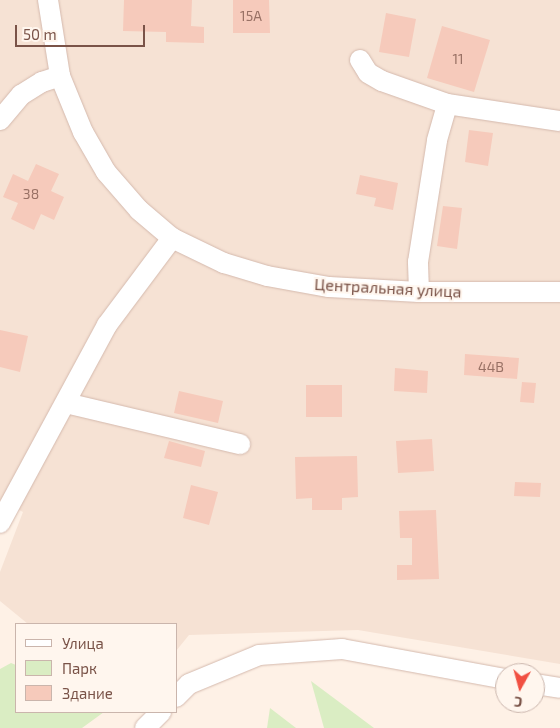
<!DOCTYPE html>
<meta charset="utf-8">
<style>
body{margin:0}
#map{position:relative;width:560px;height:728px;overflow:hidden;background:#fef1e6;font-family:"Exo 2",sans-serif}
div>[style]{position:absolute}
[style*='--x']{left:calc(var(--x)*1px);top:calc(var(--y)*1px);width:calc(var(--w)*1px);rotate:calc(var(--a)*1deg)}
.residential>*{inset:0;background:#f6e2d4}
.green>*{inset:0;background:#daedc3}
.building>*{inset:0;background:#f6cabb}
.roads{filter:drop-shadow(0 0 1px #d4b9ad) drop-shadow(0 0 1px #d4b9ad)}
.minor>*{height:20px;margin:-10px;padding:0 10px;transform-origin:10px;border-radius:10px;background:#fff}
span{translate:-50% -50%;white-space:nowrap;text-align:center;line-height:1.15;-webkit-text-stroke:4px #fff6ee;paint-order:stroke}
.number-label{font-size:14px;color:#997165}
.number-label span{-webkit-text-stroke-width:0}
.street-label{font-size:16px;color:#7a5348}
.legend{position:absolute;left:15px;top:623px;width:162px;height:90px;box-sizing:border-box;background:#fff6ee;border:1px solid #cab5ac;margin:0;padding:6px 9px;list-style:none;font-size:15px;color:#7a5348}
.legend li{display:flex;align-items:center;gap:10px;height:25px}
.legend b{width:25px;border:1px solid #cab5ac}
.north{position:absolute;left:495px;top:663px;width:50px;height:50px;box-sizing:border-box;background:#fff6ee;border:1px solid #cab5ac;border-radius:50%;rotate:187deg;font-size:14px;font-weight:700;line-height:20px;text-align:center;color:#7a5348}
.north::after{content:'';display:block;margin:auto;width:18px;height:22px;background:#f15042;clip-path:polygon(50% 0,100% 100%,50% 72%,0 100%)}
.scale{position:absolute;left:15px;top:25px;width:130px;height:22px;box-sizing:border-box;border:2px solid #7a5348;border-top:0;padding-left:6px;font-size:15px;line-height:18px;white-space:nowrap;color:#7a5348;-webkit-text-stroke:4px #fff6ee;paint-order:stroke}
</style>
<div id="map">
<div class="residential">
<i style="clip-path:polygon(0 0,560px 0,560px 664px,358px 630px,189px 635px,176px 651px,176px 624px,28px 624px,0 601px,0 572px,23px 512px,0 500px)"></i>
</div>
<div class="green">
<i style="clip-path:polygon(11px 663px,16px 665px,16px 712px,104px 712px,82px 728px,0 728px,0 669px)"></i>
<i style="clip-path:polygon(311px 681px,374px 728px,324px 728px)"></i>
<i style="clip-path:polygon(270px 708px,296px 728px,267px 728px)"></i>
</div>
<div class="building">
<i style="clip-path:polygon(124px 0,192px 0,191px 26px,204px 27px,204px 43px,166px 42px,166px 32px,123px 31px)"></i>
<i style="clip-path:polygon(233px 0,269px 0,270px 33px,233px 33px)"></i>
<i style="clip-path:polygon(386px 13px,416px 19px,409px 57px,379px 52px)"></i>
<i style="clip-path:polygon(442px 26px,490px 40px,474px 92px,427px 78px)"></i>
<i style="clip-path:polygon(469px 130px,493px 133px,488px 166px,465px 162px)"></i>
<i style="clip-path:polygon(36px 164px,59px 174px,51px 191px,64px 197px,54px 220px,41px 214px,34px 230px,11px 219px,18px 203px,3px 197px,13px 174px,28px 181px)"></i>
<i style="clip-path:polygon(360px 175px,398px 183px,393px 210px,374px 206px,376px 198px,356px 194px)"></i>
<i style="clip-path:polygon(443px 206px,462px 208px,457px 249px,437px 246px)"></i>
<i style="clip-path:polygon(0 330px,28px 336px,20px 372px,0 367px)"></i>
<i style="clip-path:polygon(465px 354px,519px 358px,517px 379px,464px 375px)"></i>
<i style="clip-path:polygon(395px 368px,428px 371px,427px 393px,394px 391px)"></i>
<i style="clip-path:polygon(522px 382px,536px 383px,534px 403px,520px 402px)"></i>
<i style="clip-path:polygon(306px 385px,342px 385px,342px 417px,306px 417px)"></i>
<i style="clip-path:polygon(179px 391px,223px 401px,218px 423px,174px 413px)"></i>
<i style="clip-path:polygon(432px 439px,434px 471px,398px 473px,396px 441px)"></i>
<i style="clip-path:polygon(169px 441px,205px 451px,201px 467px,164px 458px)"></i>
<i style="clip-path:polygon(357px 456px,358px 497px,342px 498px,342px 510px,312px 510px,312px 498px,296px 499px,295px 457px)"></i>
<i style="clip-path:polygon(515px 482px,541px 483px,540px 497px,514px 496px)"></i>
<i style="clip-path:polygon(191px 485px,218px 492px,209px 525px,183px 518px)"></i>
<i style="clip-path:polygon(436px 510px,439px 579px,397px 580px,397px 565px,412px 565px,412px 538px,400px 538px,399px 511px)"></i>
</div>
<div class="roads">
<div class="minor">
<i style="--x:48;--y:0;--w:77;--a:81"></i>
<i style="--x:60;--y:76;--w:61;--a:67.7"></i>
<i style="--x:83;--y:132;--w:46;--a:60.1"></i>
<i style="--x:106;--y:172;--w:50;--a:49"></i>
<i style="--x:139;--y:210;--w:43;--a:40.3"></i>
<i style="--x:172;--y:238;--w:58;--a:25.7"></i>
<i style="--x:224;--y:263;--w:45;--a:16.8"></i>
<i style="--x:267;--y:276;--w:63;--a:10.1"></i>
<i style="--x:329;--y:287;--w:90;--a:3.2"></i>
<i style="--x:419;--y:292;--w:141;--a:0"></i>
<i style="--x:360;--y:60;--w:15;--a:58"></i>
<i style="--x:368;--y:73;--w:16;--a:30"></i>
<i style="--x:382;--y:81;--w:69;--a:19.5"></i>
<i style="--x:0;--y:120;--w:33;--a:-50"></i>
<i style="--x:21;--y:95;--w:25;--a:-32"></i>
<i style="--x:42;--y:82;--w:19;--a:-18"></i>
<i style="--x:419;--y:292;--w:30;--a:-92"></i>
<i style="--x:418;--y:262;--w:123;--a:-81.1"></i>
<i style="--x:437;--y:140;--w:37;--a:-74"></i>
<i style="--x:447;--y:104;--w:114;--a:8.6"></i>
<i style="--x:66;--y:403;--w:179;--a:13.3"></i>
<i style="--x:0;--y:523;--w:225;--a:-61.6"></i>
<i style="--x:107;--y:325;--w:109;--a:-53.2"></i>
<i style="--x:535;--y:684;--w:25;--a:9"></i>
<i style="--x:176;--y:697;--w:18;--a:-45"></i>
<i style="--x:189;--y:684;--w:76;--a:-22.5"></i>
<i style="--x:259;--y:655;--w:83;--a:-4.1"></i>
<i style="--x:342;--y:649;--w:166;--a:10.4"></i>
<i style="--x:145;--y:728;--w:23;--a:-45"></i>
</div>
</div>
<div class="number-label">
<span style="left:251px;top:16px">15А</span>
<span style="left:458px;top:59px">11</span>
<span style="left:31px;top:194px">38</span>
<span style="left:491px;top:367px">44В</span>
</div>
<div class="street-label">
<span style="left:388px;top:288px;rotate:3deg">Центральная улица</span>
</div>
<ul class="legend">
<li><b style="height:6px;background:#fff"></b>Улица</li>
<li><b style="height:14px;background:#daedc3"></b>Парк</li>
<li><b style="height:14px;background:#f6cabb"></b>Здание</li>
</ul>
<div class="north">С</div>
<div class="scale">50 m</div>
</div>
